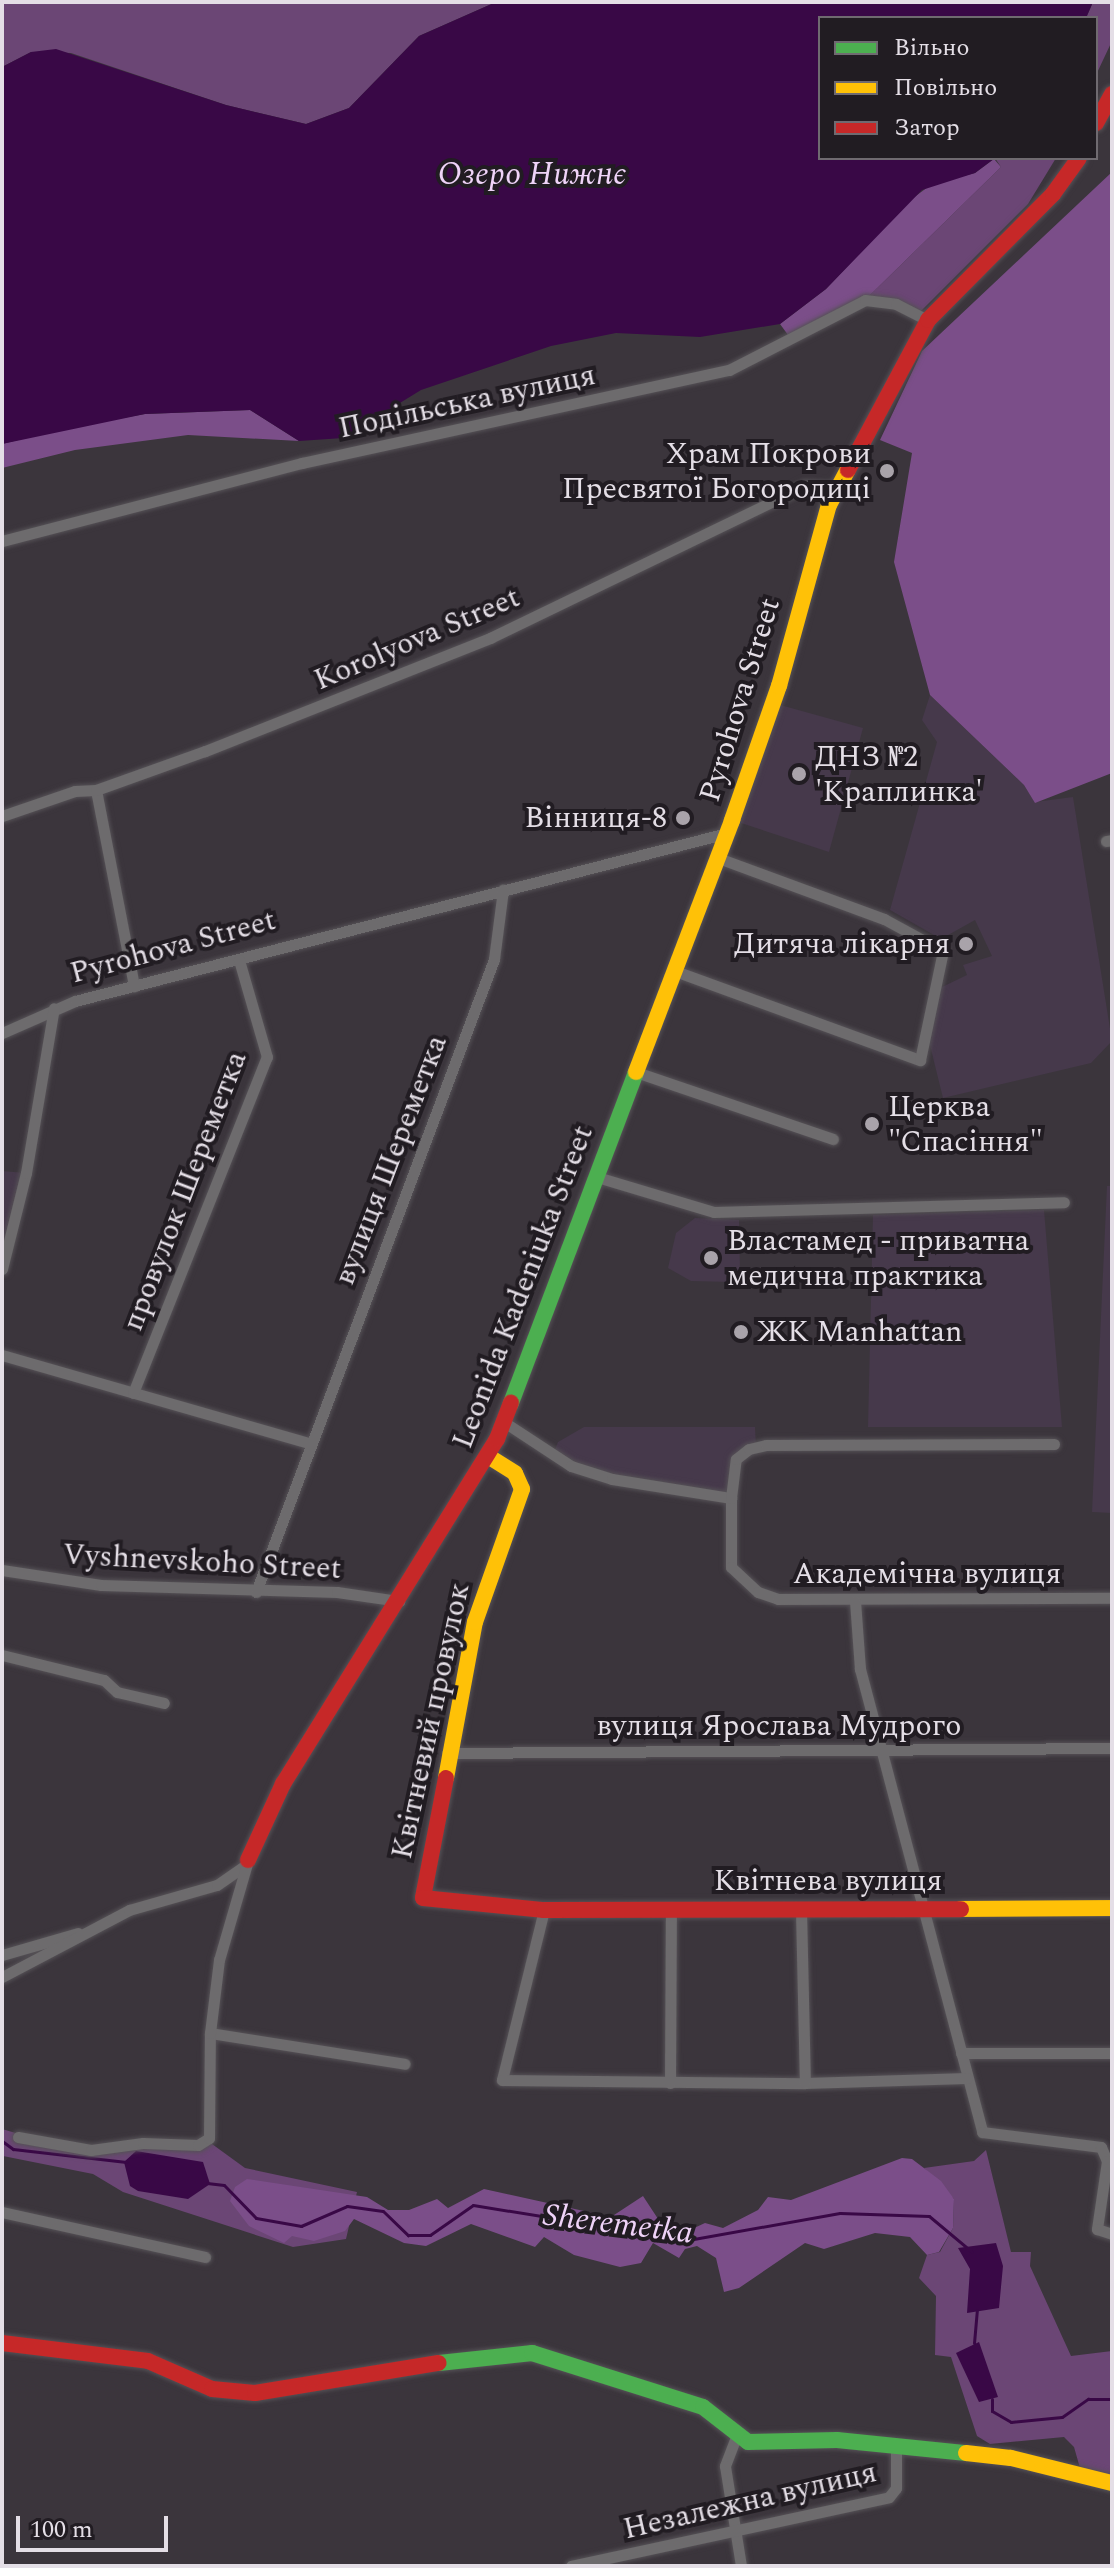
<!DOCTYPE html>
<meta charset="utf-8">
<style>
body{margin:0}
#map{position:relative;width:1114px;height:2568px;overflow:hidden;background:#3b353c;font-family:Spectral,serif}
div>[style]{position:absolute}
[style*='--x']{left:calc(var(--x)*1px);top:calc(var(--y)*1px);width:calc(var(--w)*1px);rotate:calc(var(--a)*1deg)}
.built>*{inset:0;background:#46394b}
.green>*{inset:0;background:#6b4675}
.forest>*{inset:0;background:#7b4e89}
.water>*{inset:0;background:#390846}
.stream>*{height:3px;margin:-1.5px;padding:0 1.5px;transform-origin:1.5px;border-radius:1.5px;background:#390846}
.roads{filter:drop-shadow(0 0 2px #555156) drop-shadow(0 0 2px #555156)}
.street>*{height:11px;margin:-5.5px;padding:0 5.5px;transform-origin:5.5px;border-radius:5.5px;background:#6d6b6d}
.fast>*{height:16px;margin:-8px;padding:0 8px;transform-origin:8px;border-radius:8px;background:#4caf50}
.slow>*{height:16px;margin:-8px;padding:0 8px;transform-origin:8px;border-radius:8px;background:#ffc107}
.jam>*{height:16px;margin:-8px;padding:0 8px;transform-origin:8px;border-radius:8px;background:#c62828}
.dots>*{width:22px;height:22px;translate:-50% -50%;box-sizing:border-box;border:4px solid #211c22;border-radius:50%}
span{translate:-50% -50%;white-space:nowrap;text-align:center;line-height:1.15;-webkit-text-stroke:8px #211c22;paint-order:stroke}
.street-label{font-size:30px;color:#e4dee6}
.poi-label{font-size:30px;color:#e4dee6}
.right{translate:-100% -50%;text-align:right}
.left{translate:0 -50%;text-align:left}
.water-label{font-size:32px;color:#efd3f8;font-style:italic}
.frame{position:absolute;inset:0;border:4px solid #e4dee6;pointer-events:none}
.legend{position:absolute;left:818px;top:16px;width:280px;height:144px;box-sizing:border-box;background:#211c22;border:2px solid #6f6a70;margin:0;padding:10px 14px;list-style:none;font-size:24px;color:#e4dee6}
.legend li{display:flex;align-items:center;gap:16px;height:40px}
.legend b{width:40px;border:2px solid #6f6a70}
.scale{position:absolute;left:16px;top:2516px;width:152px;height:36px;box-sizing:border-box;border:4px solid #e4dee6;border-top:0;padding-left:10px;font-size:24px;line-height:28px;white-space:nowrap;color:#e4dee6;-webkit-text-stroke:6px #211c22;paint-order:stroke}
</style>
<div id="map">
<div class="built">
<i style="clip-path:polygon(930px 695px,1024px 785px,1035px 802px,1073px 797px,1112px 1041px,1091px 1063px,943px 1098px,928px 1037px,940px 988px,967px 975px,963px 965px,992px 956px,975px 920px,941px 939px,890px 910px,937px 742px,922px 720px)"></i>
<i style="clip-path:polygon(773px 703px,863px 728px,829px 852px,732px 820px)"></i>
<i style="clip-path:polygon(2px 1171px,26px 1173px,2px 1269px)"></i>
<i style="clip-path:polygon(1107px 1186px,1112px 1186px,1112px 1513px,1092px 1512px)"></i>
<i style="clip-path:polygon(1044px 1210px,1062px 1427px,868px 1427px,873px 1215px)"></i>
<i style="clip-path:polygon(695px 1218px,739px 1220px,740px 1272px,732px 1282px,691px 1281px,668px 1268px,676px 1233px)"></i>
<i style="clip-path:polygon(584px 1427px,755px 1427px,756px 1447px,736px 1459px,731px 1498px,612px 1479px,552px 1457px,558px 1442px)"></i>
</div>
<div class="green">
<i style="clip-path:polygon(2px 2px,496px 2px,419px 36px,349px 108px,306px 124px,226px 105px,71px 53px,31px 52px,2px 67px)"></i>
<i style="clip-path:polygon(1093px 2px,1112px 2px,1112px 41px,1096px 75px,1096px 18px,1086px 18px)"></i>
<i style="clip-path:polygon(995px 158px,1056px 158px,1028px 204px,918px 314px,865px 300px,1001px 167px)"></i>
<i style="clip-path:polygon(2px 2129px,63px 2147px,212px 2144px,245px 2168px,357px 2192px,346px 2239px,293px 2247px,123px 2192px,93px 2174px,3px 2156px)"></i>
<i style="clip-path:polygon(986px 2150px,1011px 2252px,1031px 2252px,1030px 2266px,1071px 2356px,1112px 2351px,1112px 2482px,1080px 2468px,1074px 2447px,1064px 2437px,990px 2444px,977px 2436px,951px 2357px,935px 2355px,936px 2296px,919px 2278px,927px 2255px,940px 2252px,953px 2228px,954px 2199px,924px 2168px,974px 2161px)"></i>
</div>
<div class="forest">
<i style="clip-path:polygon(994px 159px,1001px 167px,865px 300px,791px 339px,780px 324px,826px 289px,909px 201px,932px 184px,975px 173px)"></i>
<i style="clip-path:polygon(1112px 172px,1112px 773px,1035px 803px,1024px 785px,930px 695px,894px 562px,912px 453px,880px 440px,922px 351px)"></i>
<i style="clip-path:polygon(250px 410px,299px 441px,188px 435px,75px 450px,2px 468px,2px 444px,66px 428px,145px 414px)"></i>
<i style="clip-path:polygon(902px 2158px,912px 2159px,941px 2181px,954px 2199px,953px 2228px,939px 2252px,927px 2255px,910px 2237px,875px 2233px,824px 2249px,805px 2243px,739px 2288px,724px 2292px,716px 2258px,697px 2246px,685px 2249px,679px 2258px,653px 2243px,641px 2263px,620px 2267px,574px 2255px,544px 2237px,535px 2247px,471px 2224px,426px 2246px,404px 2243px,354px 2219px,345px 2231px,314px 2241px,292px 2236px,284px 2243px,249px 2226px,230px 2201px,235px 2187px,247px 2179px,367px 2197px,388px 2210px,409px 2210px,437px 2199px,448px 2208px,484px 2189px,611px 2217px,643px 2196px,662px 2225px,681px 2234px,705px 2223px,723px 2228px,758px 2210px,768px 2197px,791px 2200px)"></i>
</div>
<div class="water">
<i style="clip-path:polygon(496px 2px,1093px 2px,1086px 18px,820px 18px,820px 158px,995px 158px,975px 173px,922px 190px,826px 289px,780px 324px,700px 337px,616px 333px,551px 346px,421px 390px,343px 438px,299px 441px,250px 410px,145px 414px,2px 444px,2px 67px,31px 52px,56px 49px,226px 105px,306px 124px,349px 108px,419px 36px)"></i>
<i style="clip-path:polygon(136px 2151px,203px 2162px,210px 2184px,188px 2199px,138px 2191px,130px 2186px,124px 2162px)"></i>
<i style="clip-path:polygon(996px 2243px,1003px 2266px,999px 2308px,967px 2313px,970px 2269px,958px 2248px)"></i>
<i style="clip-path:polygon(979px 2342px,998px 2397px,979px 2402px,956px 2353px)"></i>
</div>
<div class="stream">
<i style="--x:2;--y:2141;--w:14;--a:36"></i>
<i style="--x:13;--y:2149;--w:114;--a:6.6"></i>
<i style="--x:207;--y:2183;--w:17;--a:7"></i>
<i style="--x:224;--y:2185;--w:46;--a:45.9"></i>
<i style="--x:256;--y:2218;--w:46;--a:10.1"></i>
<i style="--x:301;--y:2226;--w:50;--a:-23.5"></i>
<i style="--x:347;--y:2206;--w:36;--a:8"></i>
<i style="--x:383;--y:2211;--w:35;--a:44"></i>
<i style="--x:408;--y:2235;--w:22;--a:0"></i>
<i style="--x:430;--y:2235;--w:52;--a:-34.9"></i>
<i style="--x:473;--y:2205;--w:218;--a:9.2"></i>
<i style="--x:688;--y:2240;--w:154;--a:-10.1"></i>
<i style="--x:840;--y:2213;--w:89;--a:1.9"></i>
<i style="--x:929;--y:2216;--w:56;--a:39.9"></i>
<i style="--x:974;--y:2343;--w:33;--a:-85"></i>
<i style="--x:992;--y:2399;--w:12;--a:90"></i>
<i style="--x:992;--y:2411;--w:22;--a:30"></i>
<i style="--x:1011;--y:2422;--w:51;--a:-5.6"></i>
<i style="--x:1062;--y:2417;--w:32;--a:-35"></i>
<i style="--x:1088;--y:2399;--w:24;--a:0"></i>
</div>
<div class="roads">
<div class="street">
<i style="--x:2;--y:541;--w:310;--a:-14.6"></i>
<i style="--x:302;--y:463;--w:437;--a:-12.3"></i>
<i style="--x:729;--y:370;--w:153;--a:-27.2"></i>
<i style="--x:865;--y:300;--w:31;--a:7"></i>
<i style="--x:896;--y:304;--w:36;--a:27"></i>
<i style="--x:96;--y:790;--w:200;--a:79"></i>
<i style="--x:2;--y:816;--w:77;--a:-18.9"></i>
<i style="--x:75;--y:791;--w:21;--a:-3"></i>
<i style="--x:96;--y:790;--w:116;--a:-19.7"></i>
<i style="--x:205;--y:751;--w:307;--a:-21.6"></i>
<i style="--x:490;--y:638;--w:349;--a:-25.8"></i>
<i style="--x:804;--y:486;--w:35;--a:3"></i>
<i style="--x:1106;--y:841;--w:6;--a:-9"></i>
<i style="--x:675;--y:971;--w:261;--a:20"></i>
<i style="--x:920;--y:1060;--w:111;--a:-78.1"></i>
<i style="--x:943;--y:951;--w:67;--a:-151.5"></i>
<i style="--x:884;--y:919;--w:177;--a:-159.8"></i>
<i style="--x:2;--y:1033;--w:80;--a:-23.7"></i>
<i style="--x:75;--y:1001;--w:673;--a:-14.45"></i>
<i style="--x:636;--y:1072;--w:208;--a:18.8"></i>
<i style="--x:597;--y:1177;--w:122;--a:16.7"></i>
<i style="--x:714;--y:1212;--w:350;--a:-1.6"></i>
<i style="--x:2;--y:1269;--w:99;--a:-76"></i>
<i style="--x:26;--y:1173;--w:167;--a:-80.4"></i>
<i style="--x:2;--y:1355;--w:318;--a:16"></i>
<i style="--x:133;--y:1393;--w:362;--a:-68.3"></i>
<i style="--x:267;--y:1057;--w:101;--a:-106.1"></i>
<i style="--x:504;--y:1422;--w:80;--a:33.3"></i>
<i style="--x:571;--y:1466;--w:43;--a:17.6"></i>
<i style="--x:612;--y:1479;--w:121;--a:9.1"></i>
<i style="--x:731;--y:1498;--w:69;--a:90"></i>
<i style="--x:731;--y:1567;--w:37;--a:43"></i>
<i style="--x:758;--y:1592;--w:21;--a:19"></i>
<i style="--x:778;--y:1599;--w:334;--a:-0.2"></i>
<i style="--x:731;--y:1498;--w:39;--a:-83"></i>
<i style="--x:736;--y:1459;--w:16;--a:-38"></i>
<i style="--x:749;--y:1449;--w:17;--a:-13"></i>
<i style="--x:766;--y:1445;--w:288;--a:-0.2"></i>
<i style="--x:2;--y:1570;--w:100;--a:8.6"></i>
<i style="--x:101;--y:1585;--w:236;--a:1.7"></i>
<i style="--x:337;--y:1592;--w:63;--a:8.3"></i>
<i style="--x:256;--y:1592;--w:676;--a:-69.39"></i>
<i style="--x:494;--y:959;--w:70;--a:-82.6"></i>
<i style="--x:855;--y:1601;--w:68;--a:85.8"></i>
<i style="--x:860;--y:1669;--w:479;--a:75.2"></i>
<i style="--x:982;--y:2132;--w:120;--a:7.2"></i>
<i style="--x:1101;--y:2147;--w:15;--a:67"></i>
<i style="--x:1107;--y:2161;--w:69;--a:98.4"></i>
<i style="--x:1097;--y:2229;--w:16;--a:18"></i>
<i style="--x:2;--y:1655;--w:105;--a:13.8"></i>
<i style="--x:104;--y:1680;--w:18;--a:43"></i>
<i style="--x:117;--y:1692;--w:48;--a:13.2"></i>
<i style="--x:447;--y:1753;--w:665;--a:-0.43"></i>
<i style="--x:544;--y:1910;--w:175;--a:103.9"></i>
<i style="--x:502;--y:2080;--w:303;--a:0.6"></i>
<i style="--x:805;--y:2083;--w:162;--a:-1.8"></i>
<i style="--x:801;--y:1910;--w:173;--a:88.7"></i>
<i style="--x:2;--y:1955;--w:79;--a:-16.1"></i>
<i style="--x:2;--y:1977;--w:144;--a:-27.8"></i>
<i style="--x:129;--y:1910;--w:91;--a:-15.9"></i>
<i style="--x:217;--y:1885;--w:32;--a:-35"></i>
<i style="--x:210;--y:2033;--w:197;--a:9"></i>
<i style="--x:961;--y:2053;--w:151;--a:0"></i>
<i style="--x:670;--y:2083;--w:174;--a:-89.7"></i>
<i style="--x:18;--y:2137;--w:74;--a:10.1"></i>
<i style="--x:91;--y:2150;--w:52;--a:-7.7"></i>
<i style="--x:143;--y:2143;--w:55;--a:2.1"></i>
<i style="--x:198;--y:2145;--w:13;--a:-32"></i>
<i style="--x:209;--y:2138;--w:105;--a:-89.5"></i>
<i style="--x:210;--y:2033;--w:74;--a:-83"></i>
<i style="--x:219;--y:1960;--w:104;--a:-73.8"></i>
<i style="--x:2;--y:2212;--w:208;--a:12.5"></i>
<i style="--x:736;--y:2437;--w:31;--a:111"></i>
<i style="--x:725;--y:2466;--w:101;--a:80.9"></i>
<i style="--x:571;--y:2566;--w:325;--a:-12.2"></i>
<i style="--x:889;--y:2497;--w:11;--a:-52"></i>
<i style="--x:896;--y:2488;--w:41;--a:-90"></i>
</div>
<div class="fast">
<i style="--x:511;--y:1403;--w:354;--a:-69.3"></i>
<i style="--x:439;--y:2363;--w:94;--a:-6.1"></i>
<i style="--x:532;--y:2353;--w:179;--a:17.5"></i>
<i style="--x:703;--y:2407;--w:57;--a:37.9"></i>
<i style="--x:748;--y:2442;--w:89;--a:-1.3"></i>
<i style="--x:837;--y:2440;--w:130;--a:5.8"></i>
</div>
<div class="slow">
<i style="--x:636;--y:1072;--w:270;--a:-69.1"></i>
<i style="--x:732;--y:820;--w:142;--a:-70.7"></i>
<i style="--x:779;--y:686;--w:188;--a:-74.6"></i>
<i style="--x:829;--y:505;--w:40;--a:-62"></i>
<i style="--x:446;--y:1778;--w:159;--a:-79.5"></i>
<i style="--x:475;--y:1622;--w:141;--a:-70.5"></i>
<i style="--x:522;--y:1489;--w:17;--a:-114"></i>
<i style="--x:515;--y:1473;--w:32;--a:-148"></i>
<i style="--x:961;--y:1909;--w:151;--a:-0.4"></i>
<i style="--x:966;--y:2453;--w:45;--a:6.3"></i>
<i style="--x:1011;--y:2458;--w:104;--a:13.9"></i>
</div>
<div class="jam">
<i style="--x:1096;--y:123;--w:33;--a:-61"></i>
<i style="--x:848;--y:470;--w:170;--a:-61.9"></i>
<i style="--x:928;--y:320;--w:177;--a:-45.2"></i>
<i style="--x:1053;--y:194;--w:44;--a:-54.2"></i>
<i style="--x:446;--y:1778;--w:122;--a:100.9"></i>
<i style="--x:423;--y:1898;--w:122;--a:5.7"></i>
<i style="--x:544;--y:1910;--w:417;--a:-0.1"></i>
<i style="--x:248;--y:1860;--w:84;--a:-65.3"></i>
<i style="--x:283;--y:1784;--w:406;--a:-58.2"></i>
<i style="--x:497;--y:1439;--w:39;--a:-69"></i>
<i style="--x:2;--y:2343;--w:147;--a:7"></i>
<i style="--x:148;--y:2361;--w:70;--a:23.6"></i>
<i style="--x:212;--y:2389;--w:43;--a:5.3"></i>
<i style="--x:255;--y:2393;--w:186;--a:-9.3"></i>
</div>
</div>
<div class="dots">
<i style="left:887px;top:471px;background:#a9a3aa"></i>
<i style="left:799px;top:774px;background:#a9a3aa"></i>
<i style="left:683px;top:818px;background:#a9a3aa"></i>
<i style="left:966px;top:944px;background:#a9a3aa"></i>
<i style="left:872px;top:1124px;background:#a9a3aa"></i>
<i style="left:711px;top:1258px;background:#a9a3aa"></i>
<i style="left:741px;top:1332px;background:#a9a3aa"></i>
</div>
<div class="street-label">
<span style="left:467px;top:402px;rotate:-12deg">Подільська вулиця</span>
<span style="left:417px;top:639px;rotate:-23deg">Korolyova Street</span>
<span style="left:740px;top:700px;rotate:-73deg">Pyrohova Street</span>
<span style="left:173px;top:947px;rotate:-15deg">Pyrohova Street</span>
<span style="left:391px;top:1160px;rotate:-69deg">вулиця Шереметка</span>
<span style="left:185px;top:1191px;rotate:-69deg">провулок Шереметка</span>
<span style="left:523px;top:1287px;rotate:-69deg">Leonida Kadeniuka Street</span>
<span style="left:202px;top:1562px;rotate:3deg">Vyshnevskoho Street</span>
<span style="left:927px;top:1574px">Академічна вулиця</span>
<span style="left:431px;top:1721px;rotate:-78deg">Квітневий провулок</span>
<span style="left:779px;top:1726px">вулиця Ярослава Мудрого</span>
<span style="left:828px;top:1881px">Квітнева вулиця</span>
<span style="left:750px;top:2501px;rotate:-13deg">Незалежна вулиця</span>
</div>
<div class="poi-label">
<span class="right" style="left:871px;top:471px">Храм Покрови<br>Пресвятої Богородиці</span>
<span class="left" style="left:815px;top:774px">ДНЗ №2<br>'Краплинка'</span>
<span class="right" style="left:667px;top:818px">Вінниця-8</span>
<span class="right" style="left:950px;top:944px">Дитяча лікарня</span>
<span class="left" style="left:888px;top:1124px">Церква<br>"Спасіння"</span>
<span class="left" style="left:727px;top:1258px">Властамед - приватна<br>медична практика</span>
<span class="left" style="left:757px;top:1332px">ЖК Manhattan</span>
</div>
<div class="water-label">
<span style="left:532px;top:175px">Озеро Нижнє</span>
<span style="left:618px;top:2225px;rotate:7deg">Sheremetka</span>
</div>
<div class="frame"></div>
<ul class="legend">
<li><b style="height:10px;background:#4caf50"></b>Вільно</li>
<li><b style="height:10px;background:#ffc107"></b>Повільно</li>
<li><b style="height:10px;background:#c62828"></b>Затор</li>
</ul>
<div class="scale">100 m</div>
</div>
